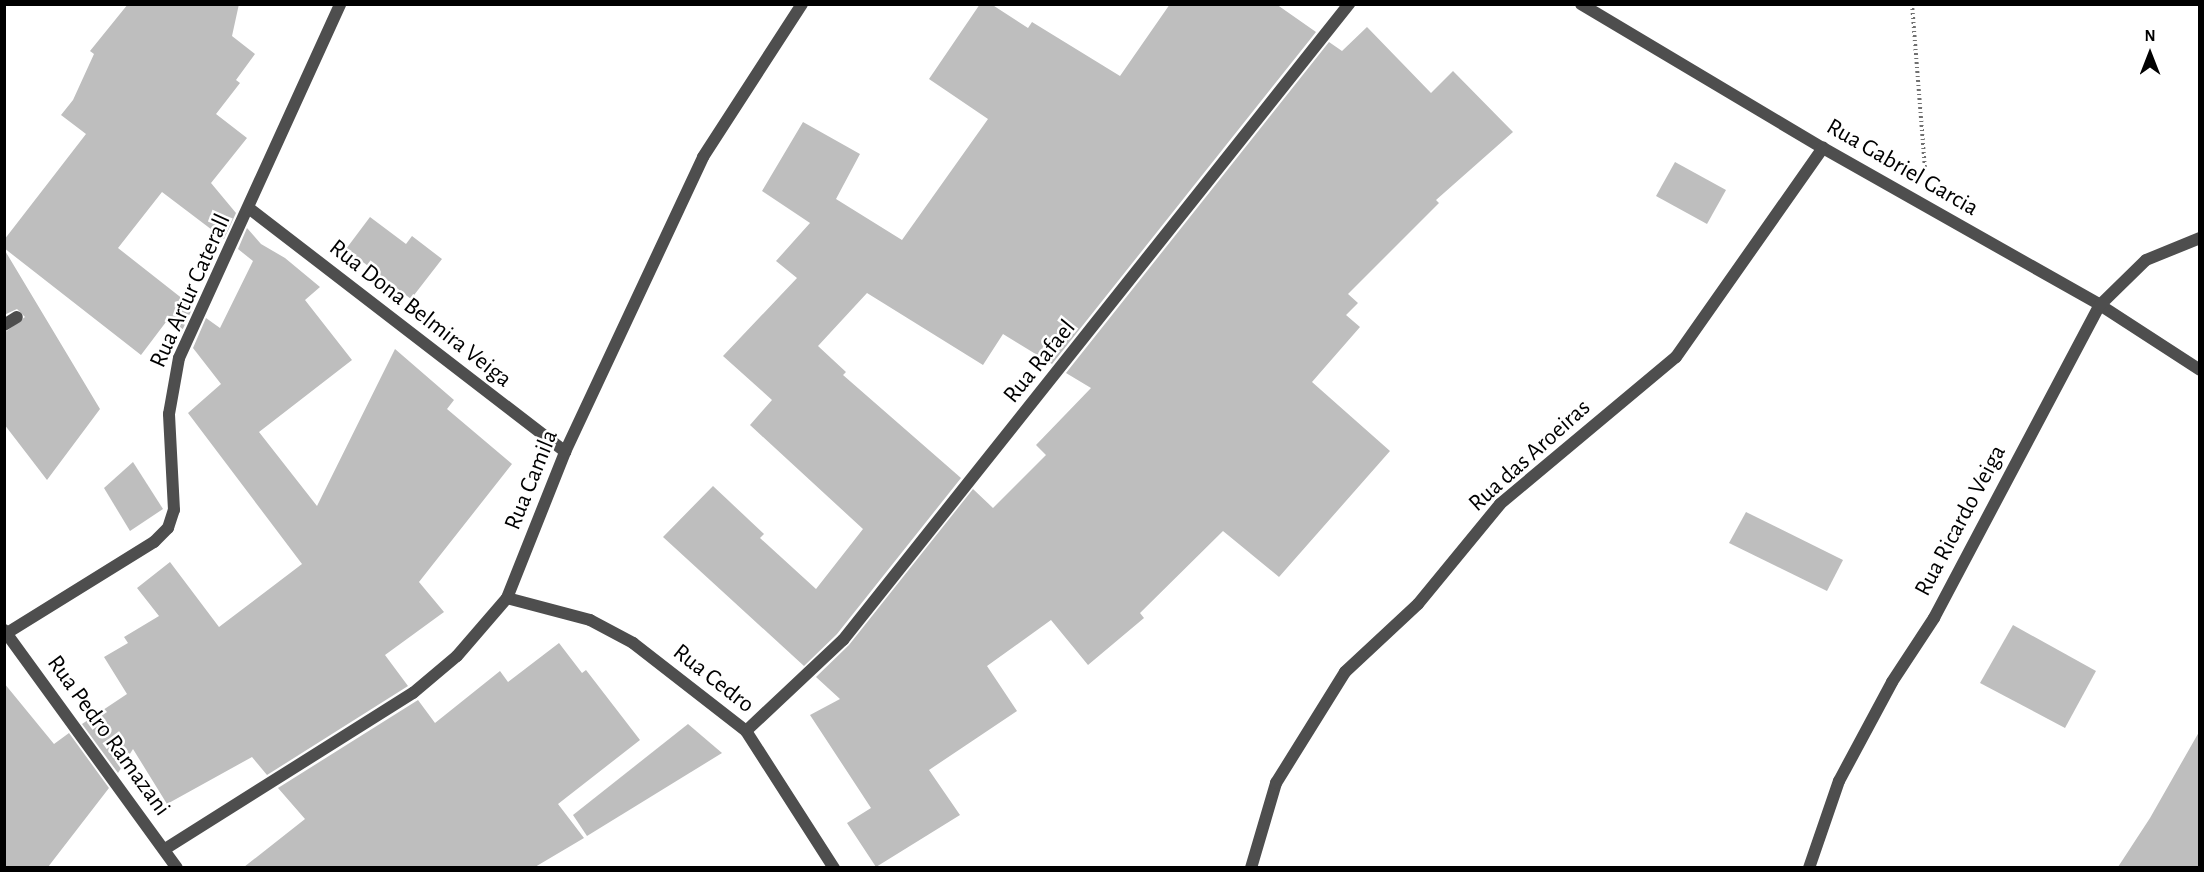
<!DOCTYPE html>
<style>
body{margin:0}
#map{position:relative;width:2204px;height:872px;overflow:hidden;background:#fff;font-family:"Alegreya Sans",sans-serif}
div>[style]{position:absolute}
[style*='--x']{left:calc(var(--x)*1px);top:calc(var(--y)*1px);width:calc(var(--w)*1px);rotate:calc(var(--a)*1deg)}
.building>*{inset:0;background:#bebebe}
.path>*{height:4px;margin-top:-2px;transform-origin:0;background:repeating-linear-gradient(90deg,#707070 0 1.5px,transparent 0 4.5px)}
.service>*{height:12px;margin:-6px;padding:0 6px;transform-origin:6px;border-radius:6px;background:#4e4e4e}
.minor>*{height:12px;margin:-6px;padding:0 6px;transform-origin:6px;border-radius:6px;background:#4e4e4e}
span{translate:-50% -50%;white-space:nowrap;text-align:center;line-height:1.15;-webkit-text-stroke:5px #fff;paint-order:stroke}
.street-label{font-size:24px;color:#000}
.frame{position:absolute;inset:0;border:6px solid #000;pointer-events:none}
.north{position:absolute;left:2120px;top:24px;width:60px;height:60px;-webkit-text-stroke:4px #fff;paint-order:stroke;rotate:0deg;font-size:16px;font-weight:700;line-height:24px;text-align:center;color:#000}
.north::after{content:'';display:block;margin:auto;width:21px;height:27px;background:#000;clip-path:polygon(50% 0,100% 100%,50% 72%,0 100%)}
</style>
<div id="map">
<div class="building">
<i style="clip-path:polygon(128px 4px,239px 4px,232px 36px,255px 54px,236px 80px,240px 83px,216px 114px,247px 138px,211px 183px,236px 213px,224px 239px,162px 192px,118px 248px,193px 307px,181px 333px,169px 318px,141px 355px,4px 248px,4px 240px,86px 134px,61px 115px,73px 100px,94px 54px,90px 51px)"></i>
<i style="clip-path:polygon(980px 4px,991px 4px,1028px 28px,1032px 22px,1120px 76px,1170px 4px,1276px 4px,1316px 32px,1052px 364px,1003px 334px,983px 365px,867px 293px,818px 346px,846px 372px,843px 375px,961px 478px,837px 634px,804px 666px,663px 537px,713px 486px,764px 534px,760px 538px,816px 589px,863px 529px,750px 425px,772px 400px,723px 356px,797px 278px,776px 261px,810px 223px,762px 191px,803px 122px,860px 154px,836px 199px,902px 240px,988px 119px,929px 79px)"></i>
<i style="clip-path:polygon(1367px 27px,1431px 93px,1453px 71px,1513px 132px,1436px 200px,1439px 203px,1348px 294px,1358px 303px,1346px 315px,1360px 327px,1312px 382px,1390px 451px,1279px 577px,1223px 531px,1140px 613px,1144px 618px,1088px 665px,1051px 620px,987px 666px,1017px 711px,929px 770px,960px 815px,876px 867px,847px 823px,871px 808px,810px 715px,840px 699px,816px 677px,849px 645px,973px 489px,993px 508px,1046px 455px,1036px 445px,1091px 388px,1066px 373px,1329px 42px,1342px 51px)"></i>
<i style="clip-path:polygon(1675px 162px,1726px 190px,1707px 224px,1656px 196px)"></i>
<i style="clip-path:polygon(370px 217px,406px 244px,412px 236px,442px 259px,411px 299px,346px 249px)"></i>
<i style="clip-path:polygon(247px 228px,261px 244px,285px 258px,320px 287px,305px 300px,352px 360px,259px 432px,317px 506px,395px 349px,454px 400px,447px 409px,512px 464px,419px 582px,444px 612px,385px 655px,408px 686px,267px 775px,252px 757px,167px 804px,133px 749px,118px 773px,82px 724px,127px 694px,104px 657px,128px 643px,124px 637px,159px 616px,137px 588px,170px 562px,219px 627px,302px 564px,188px 413px,221px 384px,193px 348px,206px 318px,220px 328px,253px 261px,238px 249px)"></i>
<i style="clip-path:polygon(4px 249px,100px 409px,47px 480px,4px 424px,4px 333px,25px 317px,17px 309px,4px 315px)"></i>
<i style="clip-path:polygon(133px 462px,163px 509px,130px 531px,104px 488px)"></i>
<i style="clip-path:polygon(1746px 512px,1843px 560px,1827px 591px,1729px 543px)"></i>
<i style="clip-path:polygon(2013px 625px,2096px 671px,2065px 728px,1980px 683px)"></i>
<i style="clip-path:polygon(559px 643px,582px 673px,586px 670px,640px 740px,558px 804px,584px 838px,535px 867px,244px 867px,305px 819px,278px 788px,418px 700px,435px 723px,500px 671px,508px 682px)"></i>
<i style="clip-path:polygon(4px 683px,54px 744px,69px 733px,109px 788px,48px 867px,4px 867px)"></i>
<i style="clip-path:polygon(688px 724px,722px 753px,587px 836px,573px 815px)"></i>
<i style="clip-path:polygon(2199px 732px,2199px 867px,2118px 867px,2150px 818px)"></i>
</div>
<div class="path">
<i style="--x:1912;--y:4;--w:165;--a:85.5"></i>
</div>
<div class="service">
<i style="--x:4;--y:325;--w:15;--a:-32"></i>
</div>
<div class="minor">
<i style="--x:1581;--y:4;--w:282;--a:30.8"></i>
<i style="--x:1823;--y:148;--w:318;--a:29.5"></i>
<i style="--x:2100;--y:305;--w:119;--a:33"></i>
<i style="--x:250;--y:209;--w:398;--a:37.6"></i>
<i style="--x:507;--y:598;--w:86;--a:14.8"></i>
<i style="--x:590;--y:620;--w:49;--a:28.1"></i>
<i style="--x:633;--y:643;--w:143;--a:37.9"></i>
<i style="--x:746;--y:731;--w:163;--a:57.3"></i>
<i style="--x:4;--y:630;--w:294;--a:54"></i>
<i style="--x:7;--y:633;--w:173;--a:-31.8"></i>
<i style="--x:154;--y:542;--w:20;--a:-45"></i>
<i style="--x:168;--y:528;--w:19;--a:-72"></i>
<i style="--x:174;--y:510;--w:96;--a:-93"></i>
<i style="--x:169;--y:414;--w:57;--a:-79.9"></i>
<i style="--x:179;--y:358;--w:389;--a:-65.5"></i>
<i style="--x:746;--y:731;--w:133;--a:-43.2"></i>
<i style="--x:843;--y:640;--w:813;--a:-51.49"></i>
<i style="--x:165;--y:849;--w:293;--a:-32.2"></i>
<i style="--x:413;--y:693;--w:57;--a:-40.1"></i>
<i style="--x:457;--y:656;--w:77;--a:-49.2"></i>
<i style="--x:507;--y:598;--w:157;--a:-68.3"></i>
<i style="--x:565;--y:452;--w:326;--a:-64.9"></i>
<i style="--x:703;--y:157;--w:182;--a:-57.1"></i>
<i style="--x:1251;--y:868;--w:89;--a:-73.6"></i>
<i style="--x:1276;--y:783;--w:131;--a:-58.1"></i>
<i style="--x:1345;--y:672;--w:100;--a:-43"></i>
<i style="--x:1418;--y:604;--w:129;--a:-50.6"></i>
<i style="--x:1500;--y:504;--w:229;--a:-39.9"></i>
<i style="--x:1676;--y:357;--w:256;--a:-54.9"></i>
<i style="--x:1809;--y:868;--w:92;--a:-71"></i>
<i style="--x:1839;--y:781;--w:112;--a:-61.8"></i>
<i style="--x:1892;--y:682;--w:77;--a:-56.7"></i>
<i style="--x:1934;--y:618;--w:354;--a:-62.1"></i>
<i style="--x:2100;--y:305;--w:64;--a:-44.4"></i>
<i style="--x:2146;--y:260;--w:58;--a:-22.2"></i>
</div>
<div class="street-label">
<span style="left:1902px;top:168px;rotate:30deg">Rua Gabriel Garcia</span>
<span style="left:191px;top:291px;rotate:-66deg">Rua Artur Caterall</span>
<span style="left:420px;top:314px;rotate:38deg">Rua Dona Belmira Veiga</span>
<span style="left:1040px;top:362px;rotate:-51deg">Rua Rafael</span>
<span style="left:1530px;top:456px;rotate:-42deg">Rua das Aroeiras</span>
<span style="left:532px;top:480px;rotate:-68deg">Rua Camila</span>
<span style="left:1961px;top:521px;rotate:-62deg">Rua Ricardo Veiga</span>
<span style="left:713px;top:679px;rotate:38deg">Rua Cedro</span>
<span style="left:108px;top:736px;rotate:54deg">Rua Pedro Ramazani</span>
</div>
<div class="frame"></div>
<div class="north">N</div>
</div>
